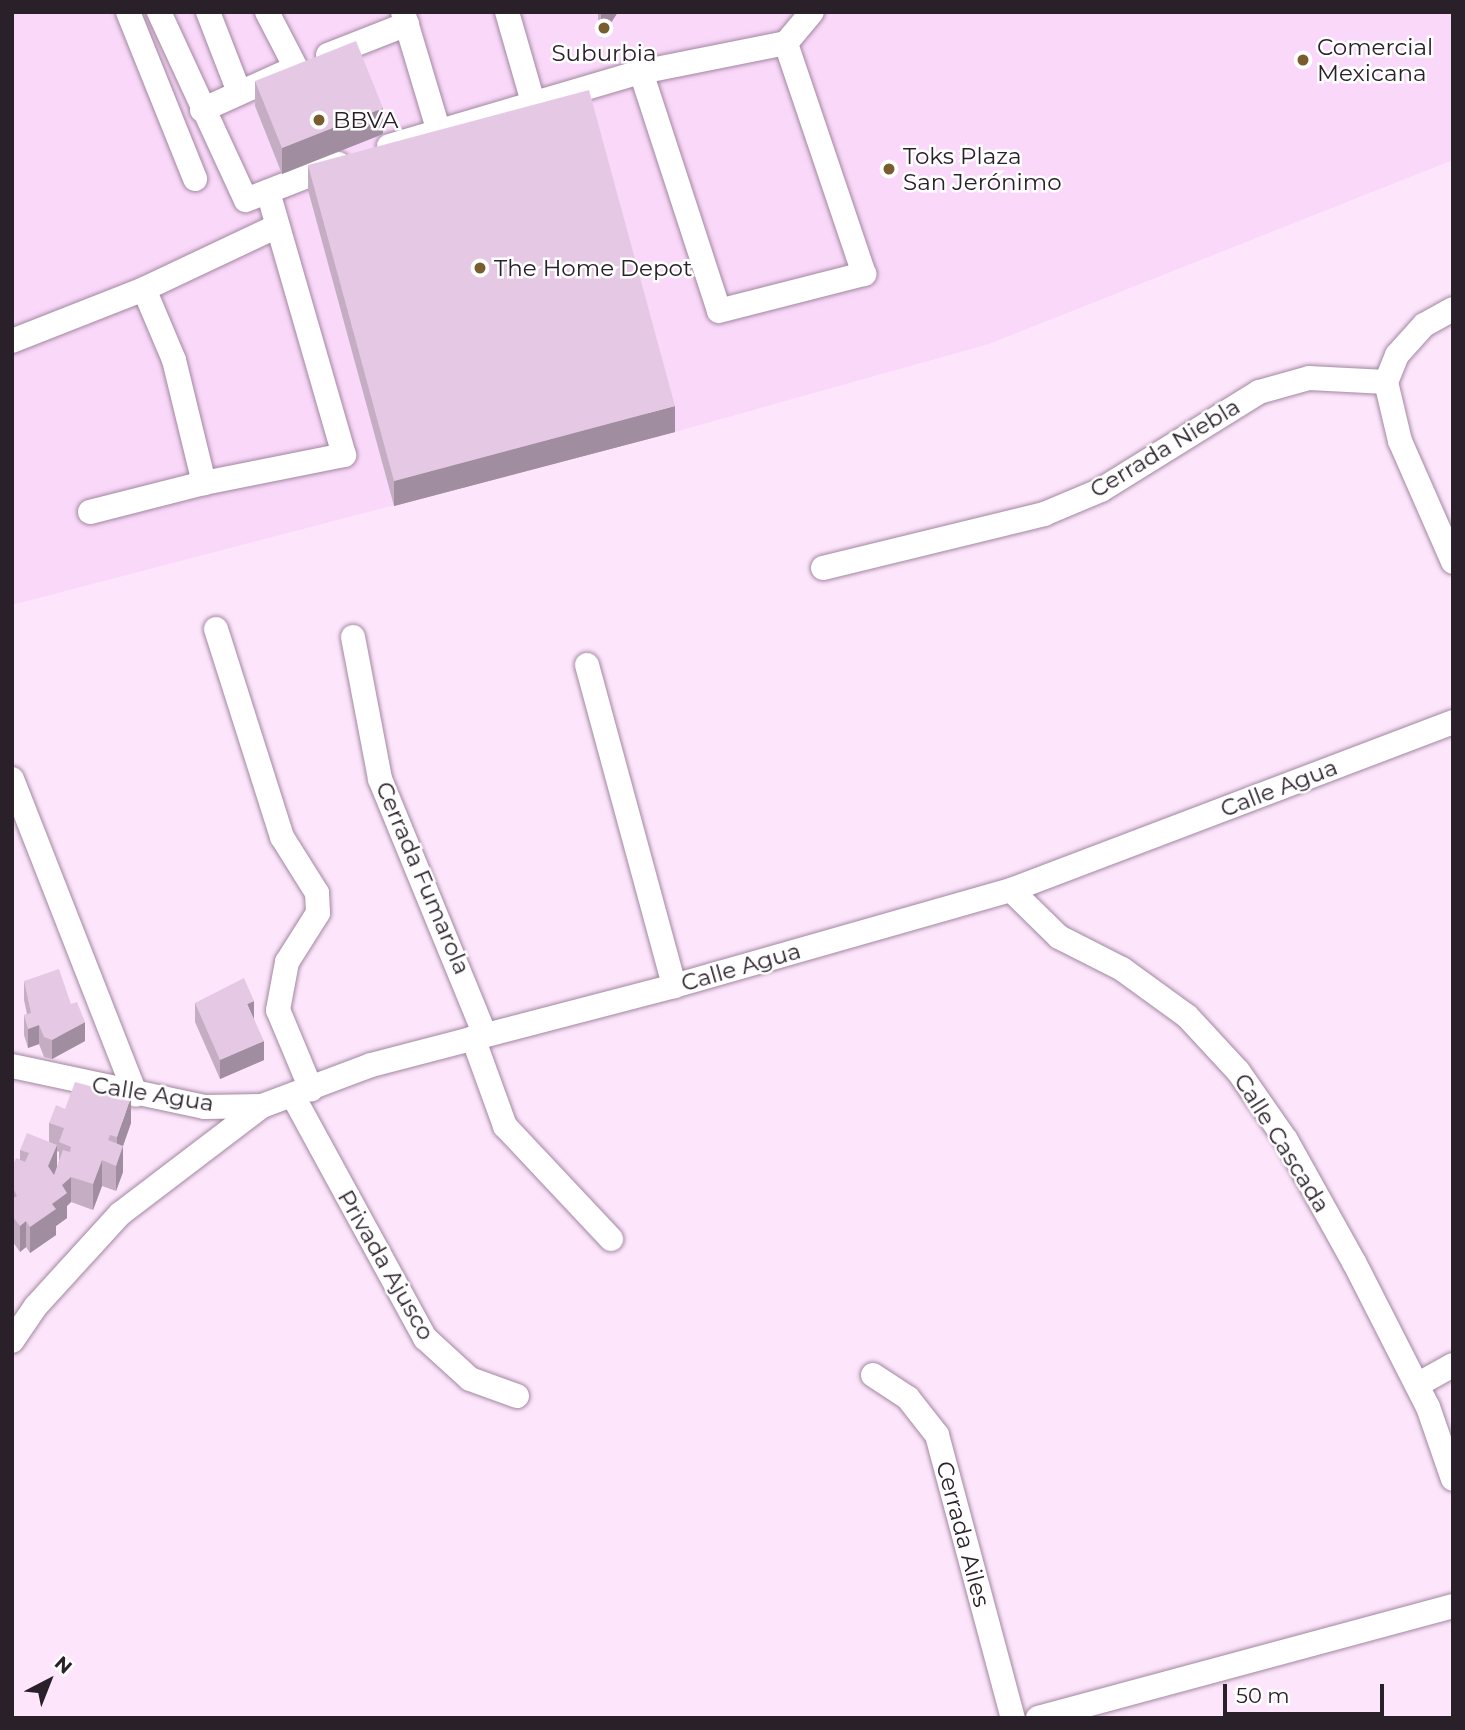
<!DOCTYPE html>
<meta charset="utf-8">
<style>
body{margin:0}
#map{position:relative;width:1465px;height:1730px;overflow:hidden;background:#fde6fc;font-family:Montserrat,sans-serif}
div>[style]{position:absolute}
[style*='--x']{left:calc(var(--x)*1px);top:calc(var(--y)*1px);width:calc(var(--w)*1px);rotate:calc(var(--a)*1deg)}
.built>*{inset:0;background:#fad8f9}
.roads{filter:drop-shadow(0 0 2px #a187a0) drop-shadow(0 0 2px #a187a0)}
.minor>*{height:24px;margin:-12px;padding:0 12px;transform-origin:12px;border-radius:12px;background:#fff}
.wall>*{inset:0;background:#c5adc4}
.shaded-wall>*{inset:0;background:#a08da0}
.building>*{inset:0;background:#e5c9e4}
.dots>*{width:19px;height:19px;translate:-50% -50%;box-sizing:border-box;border:4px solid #fff;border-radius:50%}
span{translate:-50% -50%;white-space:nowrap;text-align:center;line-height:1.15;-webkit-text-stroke:5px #fff;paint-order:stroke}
.poi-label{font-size:23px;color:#2a202a}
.left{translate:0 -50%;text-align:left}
.street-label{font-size:23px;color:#2a202a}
.frame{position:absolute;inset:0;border:14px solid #2a202a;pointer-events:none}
.north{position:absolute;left:14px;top:1646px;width:70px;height:70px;-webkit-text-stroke:5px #fff;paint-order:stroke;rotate:42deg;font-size:19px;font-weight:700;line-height:28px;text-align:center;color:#2a202a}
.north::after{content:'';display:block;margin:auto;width:24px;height:32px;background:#2a202a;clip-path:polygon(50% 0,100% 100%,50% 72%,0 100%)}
.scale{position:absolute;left:1223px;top:1684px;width:161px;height:32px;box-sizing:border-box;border:4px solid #2a202a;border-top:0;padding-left:9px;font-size:21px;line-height:24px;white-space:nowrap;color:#2a202a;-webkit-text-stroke:5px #fff;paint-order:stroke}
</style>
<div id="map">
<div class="built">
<i style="clip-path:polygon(12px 12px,1453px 12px,1453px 160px,989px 344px,675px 432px,12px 605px)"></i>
</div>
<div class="roads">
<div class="minor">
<i style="--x:128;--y:12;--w:180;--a:68.1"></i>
<i style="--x:159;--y:12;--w:207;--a:65.2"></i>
<i style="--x:246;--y:200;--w:99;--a:-21.4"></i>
<i style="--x:208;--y:12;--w:86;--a:68.8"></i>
<i style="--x:267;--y:12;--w:63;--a:62.6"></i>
<i style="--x:403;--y:12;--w:122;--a:73.3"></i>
<i style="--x:507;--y:12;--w:94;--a:73.9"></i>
<i style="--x:328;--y:55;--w:85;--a:-21.4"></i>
<i style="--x:641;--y:72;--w:251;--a:71.9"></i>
<i style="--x:719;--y:311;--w:150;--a:-14.3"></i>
<i style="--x:864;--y:274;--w:244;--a:-108.7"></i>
<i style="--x:202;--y:110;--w:90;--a:-24.3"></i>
<i style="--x:389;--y:146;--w:263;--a:-16.4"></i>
<i style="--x:641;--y:72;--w:148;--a:-11.3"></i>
<i style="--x:786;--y:43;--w:40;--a:-50"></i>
<i style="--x:144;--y:289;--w:77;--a:67.1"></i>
<i style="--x:174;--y:360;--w:127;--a:76.3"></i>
<i style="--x:204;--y:483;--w:143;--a:-11.3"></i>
<i style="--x:344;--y:455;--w:274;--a:-106.1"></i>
<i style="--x:1453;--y:309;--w:33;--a:151"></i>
<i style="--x:1424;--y:325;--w:40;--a:132"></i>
<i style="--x:1397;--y:355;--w:29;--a:112"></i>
<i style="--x:1386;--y:382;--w:61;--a:76.7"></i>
<i style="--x:1400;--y:441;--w:132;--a:66.3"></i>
<i style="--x:12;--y:341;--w:142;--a:-21.5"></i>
<i style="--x:144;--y:289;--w:147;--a:-25.3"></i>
<i style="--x:90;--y:512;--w:118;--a:-14.3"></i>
<i style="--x:823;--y:568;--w:228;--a:-13.7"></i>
<i style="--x:1044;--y:514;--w:62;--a:-22.8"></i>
<i style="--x:1101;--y:490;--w:186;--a:-31.8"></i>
<i style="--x:1259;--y:392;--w:52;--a:-15.6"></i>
<i style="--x:1309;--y:378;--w:77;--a:3"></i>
<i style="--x:216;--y:629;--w:218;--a:72.4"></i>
<i style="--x:282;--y:837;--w:66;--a:58"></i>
<i style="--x:317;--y:893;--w:20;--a:87"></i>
<i style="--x:318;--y:913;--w:58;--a:122.3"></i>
<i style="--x:287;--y:962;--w:49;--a:100.6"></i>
<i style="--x:278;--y:1010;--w:86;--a:67.3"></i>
<i style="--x:353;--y:637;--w:145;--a:79.2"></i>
<i style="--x:380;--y:779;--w:277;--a:67.7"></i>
<i style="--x:587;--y:665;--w:333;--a:74.8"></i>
<i style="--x:12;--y:779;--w:339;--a:68.6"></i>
<i style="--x:1011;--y:890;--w:67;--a:44.4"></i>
<i style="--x:1059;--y:937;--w:71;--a:26.9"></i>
<i style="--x:1122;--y:969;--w:80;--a:35.9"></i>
<i style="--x:1187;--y:1016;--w:75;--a:47.2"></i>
<i style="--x:1238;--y:1071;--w:84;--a:55.2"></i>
<i style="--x:1286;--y:1140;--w:140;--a:60.9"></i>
<i style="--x:1354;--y:1262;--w:163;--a:63"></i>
<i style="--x:1428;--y:1407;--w:76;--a:70.9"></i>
<i style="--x:473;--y:1038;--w:94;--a:70"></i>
<i style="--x:505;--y:1126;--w:155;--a:46.8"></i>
<i style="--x:12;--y:1066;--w:197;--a:12"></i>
<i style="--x:205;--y:1107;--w:57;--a:-1"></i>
<i style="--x:262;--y:1106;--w:116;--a:-20.6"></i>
<i style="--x:371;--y:1065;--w:313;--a:-14.6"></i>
<i style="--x:674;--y:986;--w:350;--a:-15.9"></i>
<i style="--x:1011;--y:890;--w:473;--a:-20.8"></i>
<i style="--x:293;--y:1096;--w:276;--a:61.4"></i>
<i style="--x:425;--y:1338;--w:61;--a:42.3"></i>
<i style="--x:470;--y:1379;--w:50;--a:19.9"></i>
<i style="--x:12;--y:1341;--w:42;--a:-55.6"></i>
<i style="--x:36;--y:1306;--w:125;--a:-47.6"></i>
<i style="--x:120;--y:1214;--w:178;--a:-37.3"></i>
<i style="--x:873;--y:1375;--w:42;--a:33.3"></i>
<i style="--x:908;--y:1398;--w:47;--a:51.9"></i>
<i style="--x:937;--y:1435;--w:293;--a:75"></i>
<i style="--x:1417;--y:1385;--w:41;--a:-29.1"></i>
<i style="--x:1038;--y:1718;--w:430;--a:-15.1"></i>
</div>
</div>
<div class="wall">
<i style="clip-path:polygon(598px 12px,618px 12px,601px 38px,598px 18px)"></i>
<i style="clip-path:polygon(255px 81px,383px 134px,282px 174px,255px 106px)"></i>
<i style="clip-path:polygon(308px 165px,675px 432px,394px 506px,308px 190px)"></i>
<i style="clip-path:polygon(24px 981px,85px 1041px,52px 1059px,44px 1057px,39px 1044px,28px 1048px,24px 1035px,24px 1015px,27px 1014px,24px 1000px)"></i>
<i style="clip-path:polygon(195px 1003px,254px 1019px,264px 1060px,220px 1079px,195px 1022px)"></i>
<i style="clip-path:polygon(evenodd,65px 1109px,131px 1123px,123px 1146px,123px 1172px,116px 1191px,102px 1186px,93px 1210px,71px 1202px,67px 1206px,67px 1218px,56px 1226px,56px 1235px,30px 1253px,26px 1247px,20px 1252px,12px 1241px,12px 1167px,20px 1159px,20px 1150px,49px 1142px,49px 1123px,65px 1109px,57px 1151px,59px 1152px,59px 1161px,57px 1169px,57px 1151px)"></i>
</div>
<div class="shaded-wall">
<i style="clip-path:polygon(601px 12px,618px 12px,601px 38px)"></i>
<i style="clip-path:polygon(383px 108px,383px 134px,282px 174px,282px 148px)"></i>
<i style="clip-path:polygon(675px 406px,675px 432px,394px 506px,394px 481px)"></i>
<i style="clip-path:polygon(254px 1001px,254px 1020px,247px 1004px)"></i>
<i style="clip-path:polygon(85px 1022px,85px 1041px,52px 1059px,52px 1040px)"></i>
<i style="clip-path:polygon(39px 1025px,39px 1044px,28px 1048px,28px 1029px)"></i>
<i style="clip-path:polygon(264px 1041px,264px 1060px,220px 1079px,220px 1060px)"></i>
<i style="clip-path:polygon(131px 1097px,131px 1123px,117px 1163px,117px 1137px)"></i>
<i style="clip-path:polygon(57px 1145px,57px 1171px,48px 1191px,48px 1166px)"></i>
<i style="clip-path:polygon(123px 1146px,123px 1172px,116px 1191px,116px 1166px)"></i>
<i style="clip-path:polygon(102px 1160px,102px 1186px,93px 1210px,93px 1184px)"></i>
<i style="clip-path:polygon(71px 1177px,71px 1202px,67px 1206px,67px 1218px,56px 1226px,56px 1235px,30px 1253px,30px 1227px,52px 1204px,62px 1185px)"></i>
<i style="clip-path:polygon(26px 1221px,26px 1247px,20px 1252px,20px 1226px)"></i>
</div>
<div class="building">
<i style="clip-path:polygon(356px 41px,383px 108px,282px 148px,255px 81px)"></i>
<i style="clip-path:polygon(589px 90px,675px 406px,394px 481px,308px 165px)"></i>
<i style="clip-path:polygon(59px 969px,71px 1004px,77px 1002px,85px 1022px,52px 1040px,44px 1037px,39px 1025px,28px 1029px,24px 1015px,31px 1013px,24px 981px)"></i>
<i style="clip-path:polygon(244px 978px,254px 1001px,247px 1004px,264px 1041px,220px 1060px,195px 1003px)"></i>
<i style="clip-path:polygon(75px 1082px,131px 1097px,117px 1137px,110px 1135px,108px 1140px,123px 1146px,116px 1166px,102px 1160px,93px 1184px,71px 1177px,62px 1185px,67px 1193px,52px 1204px,56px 1209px,30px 1227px,26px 1221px,20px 1226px,12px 1216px,12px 1199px,17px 1196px,12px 1186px,12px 1167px,16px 1158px,25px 1162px,29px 1153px,20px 1150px,27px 1133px,57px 1145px,48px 1166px,54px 1175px,63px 1150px,70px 1152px,71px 1147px,59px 1142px,64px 1128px,49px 1123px,56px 1105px,65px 1109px)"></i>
</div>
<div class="dots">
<i style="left:604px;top:28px;background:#785e2f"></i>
<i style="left:1303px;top:60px;background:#785e2f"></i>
<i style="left:319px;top:120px;background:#785e2f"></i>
<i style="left:889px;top:169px;background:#785e2f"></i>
<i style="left:480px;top:268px;background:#785e2f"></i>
</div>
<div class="poi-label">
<span class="left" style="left:1317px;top:60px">Comercial<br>Mexicana</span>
<span style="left:604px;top:53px">Suburbia</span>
<span class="left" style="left:333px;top:120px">BBVA</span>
<span class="left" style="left:903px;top:169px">Toks Plaza<br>San Jerónimo</span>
<span class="left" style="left:494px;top:268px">The Home Depot</span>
</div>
<div class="street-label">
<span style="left:1165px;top:448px;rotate:-31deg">Cerrada Niebla</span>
<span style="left:1279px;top:788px;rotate:-21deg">Calle Agua</span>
<span style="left:423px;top:878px;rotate:67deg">Cerrada Fumarola</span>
<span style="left:741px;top:967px;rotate:-16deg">Calle Agua</span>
<span style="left:153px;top:1094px;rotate:9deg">Calle Agua</span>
<span style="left:1282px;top:1143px;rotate:58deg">Calle Cascada</span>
<span style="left:386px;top:1265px;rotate:60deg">Privada Ajusco</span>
<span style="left:963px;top:1534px;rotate:75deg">Cerrada Ailes</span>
</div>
<div class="frame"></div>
<div class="north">N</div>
<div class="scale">50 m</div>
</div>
